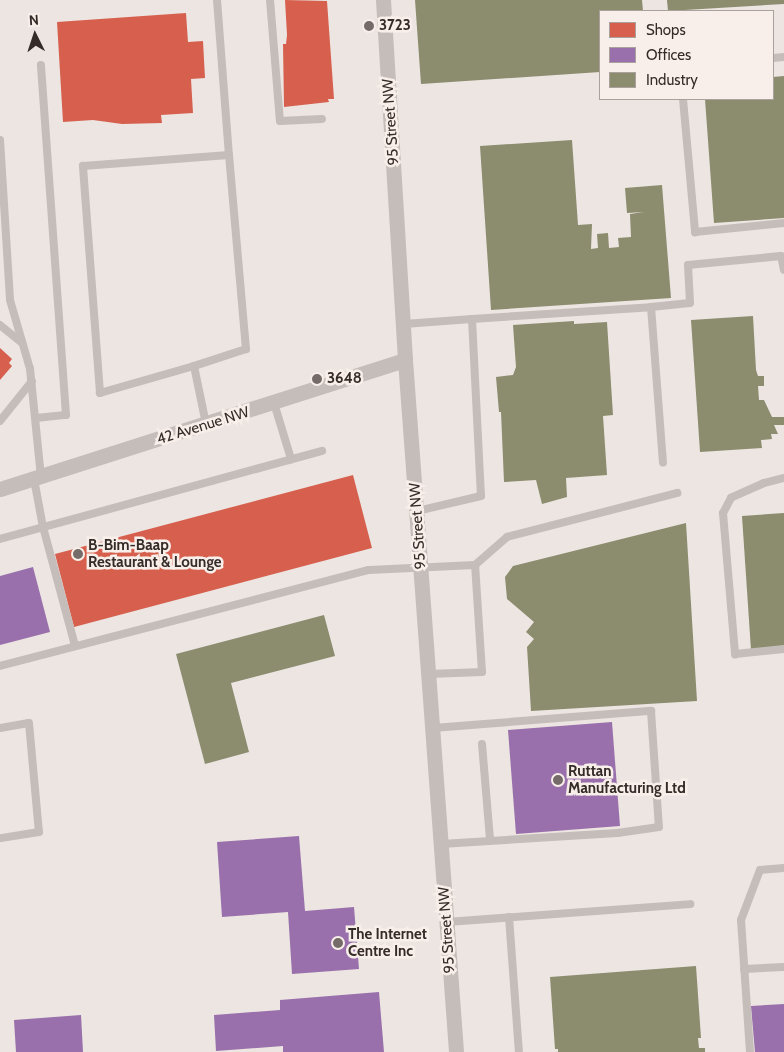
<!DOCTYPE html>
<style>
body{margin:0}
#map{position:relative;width:784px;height:1052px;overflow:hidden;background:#ece5e2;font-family:Cabin,sans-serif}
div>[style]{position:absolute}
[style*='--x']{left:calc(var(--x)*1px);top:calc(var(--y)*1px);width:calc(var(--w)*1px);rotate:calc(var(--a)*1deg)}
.shops>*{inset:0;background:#d6604d}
.offices>*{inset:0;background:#9970ab}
.industry>*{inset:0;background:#8c8c6e}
.service>*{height:8px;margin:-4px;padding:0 4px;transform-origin:4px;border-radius:4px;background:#c5bdba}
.minor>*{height:15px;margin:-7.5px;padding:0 7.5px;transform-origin:7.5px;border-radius:7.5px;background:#c5bdba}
.dots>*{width:14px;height:14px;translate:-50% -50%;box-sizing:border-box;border:2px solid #f8efea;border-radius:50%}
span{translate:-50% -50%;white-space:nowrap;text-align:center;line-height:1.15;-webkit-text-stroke:5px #f8efea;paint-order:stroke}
.poi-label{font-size:15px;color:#352b29;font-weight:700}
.left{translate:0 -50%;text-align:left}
.street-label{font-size:15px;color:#352b29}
.legend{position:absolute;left:599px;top:10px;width:175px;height:90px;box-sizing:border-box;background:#f8efea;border:1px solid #aaa19d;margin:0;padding:6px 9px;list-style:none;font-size:15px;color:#352b29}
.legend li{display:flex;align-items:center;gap:10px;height:25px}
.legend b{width:25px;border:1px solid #aaa19d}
.north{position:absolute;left:10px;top:10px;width:50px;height:50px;-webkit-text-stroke:4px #f8efea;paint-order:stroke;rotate:356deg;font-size:14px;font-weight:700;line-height:20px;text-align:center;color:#352b29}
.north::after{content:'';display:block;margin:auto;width:18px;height:22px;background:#352b29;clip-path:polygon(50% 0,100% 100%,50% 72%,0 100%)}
</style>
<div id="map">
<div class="shops">
<i style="clip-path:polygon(285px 0,327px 1px,334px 99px,328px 99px,329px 102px,284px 107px,283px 44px,286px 44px,287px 35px)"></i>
<i style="clip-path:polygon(186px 13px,188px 42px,203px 41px,205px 78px,191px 79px,193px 113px,161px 115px,162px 123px,122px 124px,93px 120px,63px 122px,57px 22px)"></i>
<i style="clip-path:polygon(0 348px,12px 359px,9px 363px,12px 366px,0 380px)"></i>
<i style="clip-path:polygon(353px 475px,372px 548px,74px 627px,55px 554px)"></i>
</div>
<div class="offices">
<i style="clip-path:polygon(33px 567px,50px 632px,0 645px,0 576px)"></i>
<i style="clip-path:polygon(612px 722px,620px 826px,516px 834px,508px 730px)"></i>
<i style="clip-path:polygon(299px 836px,305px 911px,354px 907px,359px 969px,292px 974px,288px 912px,222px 917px,217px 842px)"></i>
<i style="clip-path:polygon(379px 992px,384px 1052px,283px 1052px,283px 1046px,216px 1051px,214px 1015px,280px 1010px,280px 1000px)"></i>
<i style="clip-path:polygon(784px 1004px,784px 1052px,755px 1052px,751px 1006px)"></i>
<i style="clip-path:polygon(81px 1015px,83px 1052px,16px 1052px,14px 1020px)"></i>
</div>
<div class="industry">
<i style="clip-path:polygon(415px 0,642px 0,643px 11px,600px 11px,600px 72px,421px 84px)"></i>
<i style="clip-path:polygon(667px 0,784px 0,784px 4px,668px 11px)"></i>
<i style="clip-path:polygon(784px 76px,784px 218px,714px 223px,705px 99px,773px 99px,773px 77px)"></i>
<i style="clip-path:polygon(572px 140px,578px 225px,592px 224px,591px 249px,598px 248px,597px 234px,608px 233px,609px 248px,619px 247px,618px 238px,631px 237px,630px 214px,644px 212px,627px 213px,625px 188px,662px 185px,671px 298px,491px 310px,480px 146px)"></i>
<i style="clip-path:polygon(753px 316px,756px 370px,758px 376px,764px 376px,764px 386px,758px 386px,759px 400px,764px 400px,772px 417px,784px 417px,784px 425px,774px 425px,778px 434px,771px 434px,772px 439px,761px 440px,762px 448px,700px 452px,691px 320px)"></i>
<i style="clip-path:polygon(574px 321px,574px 324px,607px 322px,613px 415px,603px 416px,607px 475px,566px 478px,567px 497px,542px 504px,536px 480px,504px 482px,501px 412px,499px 412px,496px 377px,513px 375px,516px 367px,513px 325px)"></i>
<i style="clip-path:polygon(784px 513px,784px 646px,751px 650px,742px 516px)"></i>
<i style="clip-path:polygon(686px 523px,697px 701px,531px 711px,527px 647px,534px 639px,526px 632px,534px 622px,507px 599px,505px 577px,513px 566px)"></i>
<i style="clip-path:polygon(324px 615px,335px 656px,231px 683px,249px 752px,205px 764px,176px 654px)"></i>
<i style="clip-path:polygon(696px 966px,701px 1038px,698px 1038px,699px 1048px,705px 1048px,705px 1052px,558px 1052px,558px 1049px,555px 1049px,550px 977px)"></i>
</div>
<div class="service">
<i style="--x:217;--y:0;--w:155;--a:85.6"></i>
<i style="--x:270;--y:0;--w:121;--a:85.3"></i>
<i style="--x:280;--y:121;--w:42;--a:-2.7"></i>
<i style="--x:773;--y:58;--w:11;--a:-5"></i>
<i style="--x:683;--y:99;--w:134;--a:84.8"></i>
<i style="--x:695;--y:232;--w:89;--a:-5.8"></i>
<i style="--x:0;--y:140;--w:160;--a:86.4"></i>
<i style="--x:10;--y:300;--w:72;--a:73.8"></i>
<i style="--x:30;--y:369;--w:109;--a:84.2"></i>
<i style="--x:651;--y:307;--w:39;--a:-6"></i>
<i style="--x:690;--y:303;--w:38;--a:-93"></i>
<i style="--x:688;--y:265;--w:93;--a:-5.5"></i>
<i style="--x:781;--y:256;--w:14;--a:78"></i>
<i style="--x:472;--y:319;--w:179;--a:-3.8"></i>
<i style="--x:651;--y:307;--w:156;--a:85.6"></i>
<i style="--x:404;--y:324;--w:68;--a:-4.2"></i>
<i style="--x:472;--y:319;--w:177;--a:87.1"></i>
<i style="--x:481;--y:496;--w:66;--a:166.8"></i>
<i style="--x:0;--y:325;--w:28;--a:39"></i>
<i style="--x:194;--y:366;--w:98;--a:164"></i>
<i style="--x:100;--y:393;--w:228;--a:-94.3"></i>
<i style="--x:83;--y:166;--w:146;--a:-4.3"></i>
<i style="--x:229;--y:155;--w:195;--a:85"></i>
<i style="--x:246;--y:349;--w:55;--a:161.9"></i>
<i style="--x:194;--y:366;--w:59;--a:78.3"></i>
<i style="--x:274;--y:403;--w:59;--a:73.1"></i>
<i style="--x:36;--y:418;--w:30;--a:-6"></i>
<i style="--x:66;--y:415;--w:351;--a:-94.1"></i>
<i style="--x:0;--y:421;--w:51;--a:-51.3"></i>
<i style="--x:784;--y:478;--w:21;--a:166"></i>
<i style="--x:764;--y:483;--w:36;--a:156"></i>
<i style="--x:731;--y:498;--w:17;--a:118"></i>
<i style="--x:723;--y:513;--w:142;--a:85.1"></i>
<i style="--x:735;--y:654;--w:49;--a:-5.8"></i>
<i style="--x:34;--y:479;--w:49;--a:79.4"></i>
<i style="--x:43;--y:527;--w:123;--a:74.9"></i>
<i style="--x:0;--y:539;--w:334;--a:-15.3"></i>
<i style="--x:0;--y:666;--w:381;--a:-14.6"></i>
<i style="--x:369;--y:570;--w:106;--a:-2.7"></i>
<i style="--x:475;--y:565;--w:43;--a:-41.2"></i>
<i style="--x:507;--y:537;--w:176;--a:-14.5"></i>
<i style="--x:429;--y:674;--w:53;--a:-2.2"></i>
<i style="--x:482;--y:672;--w:107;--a:-93.7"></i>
<i style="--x:0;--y:728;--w:29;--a:-10"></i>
<i style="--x:29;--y:723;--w:109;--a:84.8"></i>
<i style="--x:39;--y:832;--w:39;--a:171"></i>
<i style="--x:433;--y:728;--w:219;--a:-4.5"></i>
<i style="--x:651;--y:711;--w:116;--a:86.1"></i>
<i style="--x:659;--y:827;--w:42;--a:171.9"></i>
<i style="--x:617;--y:833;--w:176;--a:176.4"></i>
<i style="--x:482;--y:744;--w:96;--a:85.2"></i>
<i style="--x:509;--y:917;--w:135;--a:85.8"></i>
<i style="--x:447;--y:922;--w:244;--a:-4.2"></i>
<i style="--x:744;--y:969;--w:40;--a:-2.9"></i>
<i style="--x:750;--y:1052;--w:132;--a:-93.9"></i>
<i style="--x:741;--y:920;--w:53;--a:-69.2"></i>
<i style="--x:760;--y:870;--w:24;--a:-5"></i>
</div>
<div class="minor">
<i style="--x:383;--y:0;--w:361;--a:86.5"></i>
<i style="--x:405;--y:360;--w:694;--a:85.78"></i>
<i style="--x:0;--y:489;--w:425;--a:-17.7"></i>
</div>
<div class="dots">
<i style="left:369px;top:26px;background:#756c6a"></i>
<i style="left:317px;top:379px;background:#756c6a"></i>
<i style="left:78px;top:554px;background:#756c6a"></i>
<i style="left:558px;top:780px;background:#756c6a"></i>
<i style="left:338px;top:943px;background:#756c6a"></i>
</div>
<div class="poi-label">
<span class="left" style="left:379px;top:26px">3723</span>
<span class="left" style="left:327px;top:379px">3648</span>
<span class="left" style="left:88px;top:554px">B-Bim-Baap<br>Restaurant &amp; Lounge</span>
<span class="left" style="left:568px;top:780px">Ruttan<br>Manufacturing Ltd</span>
<span class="left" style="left:348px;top:943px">The Internet<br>Centre Inc</span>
</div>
<div class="street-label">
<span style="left:391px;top:122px;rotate:-94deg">95 Street NW</span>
<span style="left:203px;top:426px;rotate:-17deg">42 Avenue NW</span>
<span style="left:418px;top:526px;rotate:-94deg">95 Street NW</span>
<span style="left:447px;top:930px;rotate:-94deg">95 Street NW</span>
</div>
<ul class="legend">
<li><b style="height:14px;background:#d6604d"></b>Shops</li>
<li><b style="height:14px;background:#9970ab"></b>Offices</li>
<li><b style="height:14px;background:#8c8c6e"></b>Industry</li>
</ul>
<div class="north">N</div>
</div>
